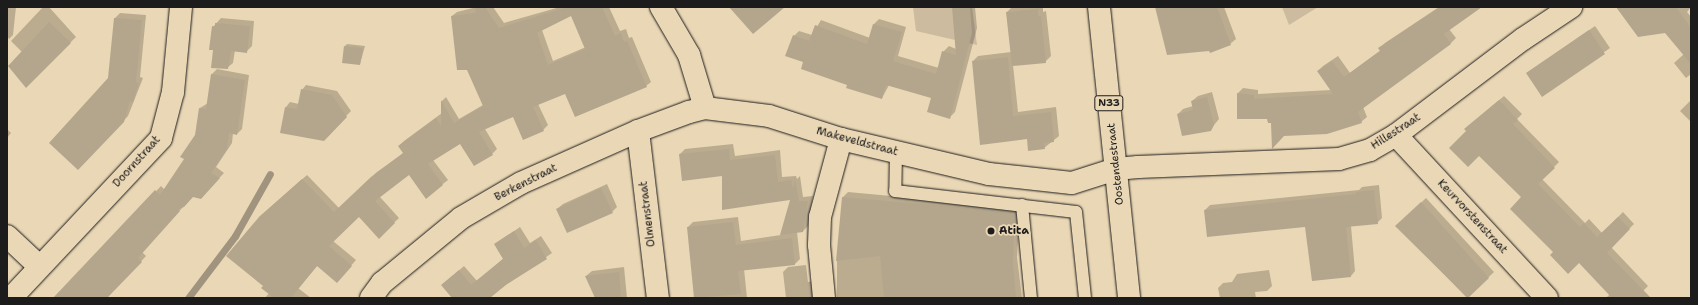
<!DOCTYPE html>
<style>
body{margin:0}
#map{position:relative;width:1698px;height:305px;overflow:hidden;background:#ead7b5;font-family:"Shantell Sans",sans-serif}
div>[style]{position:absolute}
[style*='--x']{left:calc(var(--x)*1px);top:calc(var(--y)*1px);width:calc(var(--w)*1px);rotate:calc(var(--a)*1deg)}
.green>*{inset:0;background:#ccbb9f}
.shadow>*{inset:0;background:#0003}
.stream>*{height:7px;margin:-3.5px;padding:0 3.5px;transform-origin:3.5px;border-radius:3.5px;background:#a1947f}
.building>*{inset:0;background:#b4a68d}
.roads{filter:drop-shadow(0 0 1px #1c1c1c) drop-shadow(0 0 1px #1c1c1c)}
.lane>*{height:12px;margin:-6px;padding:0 6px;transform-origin:6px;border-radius:6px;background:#ead7b5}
.street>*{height:22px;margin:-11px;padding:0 11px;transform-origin:11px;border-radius:11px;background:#ead7b5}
.primary>*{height:22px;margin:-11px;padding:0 11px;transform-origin:11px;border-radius:11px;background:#ead7b5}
.dots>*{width:11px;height:11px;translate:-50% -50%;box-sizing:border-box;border:2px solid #ead7b5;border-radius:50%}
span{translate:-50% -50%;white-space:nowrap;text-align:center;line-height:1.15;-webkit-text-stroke:3.5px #ead7b5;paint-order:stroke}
.shield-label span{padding:1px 3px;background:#ead7b5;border:1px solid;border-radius:3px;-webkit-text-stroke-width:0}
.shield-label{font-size:10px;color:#1c1c1c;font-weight:700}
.street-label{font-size:11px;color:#1c1c1c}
.poi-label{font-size:11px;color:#1c1c1c;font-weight:700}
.left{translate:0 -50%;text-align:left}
.frame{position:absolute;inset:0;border:8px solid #1c1c1c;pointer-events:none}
</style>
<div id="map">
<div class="green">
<i style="clip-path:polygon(913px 7px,972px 7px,977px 45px,916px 31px)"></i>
<i style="clip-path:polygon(1282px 7px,1318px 7px,1289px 25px)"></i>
</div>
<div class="shadow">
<i style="clip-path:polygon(7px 7px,16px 7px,13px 35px,9px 39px,7px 36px)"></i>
<i style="clip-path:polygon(43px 7px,49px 7px,76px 37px,26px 86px,22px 52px,11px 41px)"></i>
<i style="clip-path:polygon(evenodd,477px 7px,493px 7px,504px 23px,560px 7px,609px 7px,620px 31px,626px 29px,629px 38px,632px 37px,651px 82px,646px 86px,565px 92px,538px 104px,548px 125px,543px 130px,513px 115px,485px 129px,497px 149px,492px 154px,461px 143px,433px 160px,448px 180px,426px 197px,409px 174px,380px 197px,399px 218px,379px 237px,359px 216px,333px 241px,356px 260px,342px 276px,318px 265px,298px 288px,311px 298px,265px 298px,269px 293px,265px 286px,259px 217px,265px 212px,307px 175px,339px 208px,377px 172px,404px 153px,399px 146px,404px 141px,442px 113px,442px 101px,446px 97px,459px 119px,483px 105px,452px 16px,457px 12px,477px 7px,572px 15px,586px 47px,553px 61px,542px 30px,572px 15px)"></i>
<i style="clip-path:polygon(953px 7px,975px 7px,977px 28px,955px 112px,950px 117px,932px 97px,889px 85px,882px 98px,848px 84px,805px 61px,794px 36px,799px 31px,812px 35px,821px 20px,870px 38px,874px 24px,879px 19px,906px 27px,898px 56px,939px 68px,943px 52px,949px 46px,956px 49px)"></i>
<i style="clip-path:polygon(1012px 7px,1043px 7px,1043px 12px,1046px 11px,1051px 56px,1045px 62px,1013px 65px,1018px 112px,1056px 107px,1059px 136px,1044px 148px,1028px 138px,973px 61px,978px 56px,1011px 52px,1007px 12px)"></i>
<i style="clip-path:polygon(1160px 7px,1224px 7px,1236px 39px,1230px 44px)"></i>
<i style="clip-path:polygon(1439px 7px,1480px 7px,1449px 29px,1456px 38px,1451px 43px,1363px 107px,1367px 117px,1361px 122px,1272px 122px,1238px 93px,1243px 88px,1258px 90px,1258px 94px,1331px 90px,1318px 71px,1323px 66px,1338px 56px,1350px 73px,1381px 50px,1380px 48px,1385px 43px)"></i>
<i style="clip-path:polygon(1622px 7px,1691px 7px,1687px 12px,1691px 17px,1691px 74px,1686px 78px,1674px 63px,1684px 54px,1666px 32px)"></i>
<i style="clip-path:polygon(120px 13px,146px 15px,140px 77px,143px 78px,128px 116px,78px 169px,109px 79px,115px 18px)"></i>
<i style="clip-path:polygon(221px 18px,254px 21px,252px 46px,247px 51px,235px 50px,233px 63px,227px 68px,214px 49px,213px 27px)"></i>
<i style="clip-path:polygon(1595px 26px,1610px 48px,1542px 96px,1527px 73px)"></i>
<i style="clip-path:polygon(347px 44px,365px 46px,360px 64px,345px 46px)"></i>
<i style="clip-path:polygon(217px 69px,249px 75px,242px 129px,237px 134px,233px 133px,232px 143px,216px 167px,224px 173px,200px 198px,193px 196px,142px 252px,146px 256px,107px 298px,55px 298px,161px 186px,165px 190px,186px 159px,196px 135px,200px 108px,208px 103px,212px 74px)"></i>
<i style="clip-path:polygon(306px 85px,337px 91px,351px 111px,323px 140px,286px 107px,290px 102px,299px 104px,302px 90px)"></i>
<i style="clip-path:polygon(1212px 92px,1219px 119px,1210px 130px,1178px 114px,1183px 109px,1193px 106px,1192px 101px,1198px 96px)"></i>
<i style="clip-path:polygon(1504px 96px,1522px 114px,1517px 119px,1559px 162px,1542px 179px,1585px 223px,1589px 219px,1602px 233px,1623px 212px,1634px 224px,1611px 247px,1648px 286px,1636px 298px,1606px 298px,1610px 294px,1579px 261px,1555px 252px,1522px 197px,1465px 129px)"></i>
<i style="clip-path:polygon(1691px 100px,1691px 122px,1680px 111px)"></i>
<i style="clip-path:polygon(7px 129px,11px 133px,7px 138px)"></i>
<i style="clip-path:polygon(733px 144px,735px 156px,780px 150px,782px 177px,796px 176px,797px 179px,800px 176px,803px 197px,813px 196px,808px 226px,803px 231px,797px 232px,800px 259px,795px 264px,744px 269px,747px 298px,696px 298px,688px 227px,693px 222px,738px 217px,741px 241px,781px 235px,791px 199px,723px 175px,680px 154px,685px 149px)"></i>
<i style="clip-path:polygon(607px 184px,617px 207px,612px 212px,557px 209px,563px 204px)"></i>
<i style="clip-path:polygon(1379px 185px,1382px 218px,1377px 223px,1351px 226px,1355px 271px,1351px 276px,1306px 226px,1205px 210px,1210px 205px,1359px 190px,1362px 187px)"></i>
<i style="clip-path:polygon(848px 192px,1020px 208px,1017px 257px,1022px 298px,837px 298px,837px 260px,843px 197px)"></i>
<i style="clip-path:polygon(1426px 198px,1494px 272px,1467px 298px,1397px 226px)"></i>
<i style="clip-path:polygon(520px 227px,530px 243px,541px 236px,552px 253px,487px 298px,453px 298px,448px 280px,464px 266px,477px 281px,504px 258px,495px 244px)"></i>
<i style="clip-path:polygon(806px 265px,808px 282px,815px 281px,816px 298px,786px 298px,783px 272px,788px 267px)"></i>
<i style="clip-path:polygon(624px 267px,627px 298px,596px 298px,586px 276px,592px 271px)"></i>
<i style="clip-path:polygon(1269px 270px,1272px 286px,1267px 291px,1255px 292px,1256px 298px,1220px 298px,1218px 288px,1223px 283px,1232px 282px,1237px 274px)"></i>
</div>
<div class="stream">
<i style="--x:188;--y:298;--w:78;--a:-52.8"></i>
<i style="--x:235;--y:236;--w:71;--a:-60.6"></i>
</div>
<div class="building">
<i style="clip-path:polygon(evenodd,476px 7px,485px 7px,499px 28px,567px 7px,602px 7px,615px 36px,621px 33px,624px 42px,627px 41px,647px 87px,575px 117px,565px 94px,533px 107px,544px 131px,523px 140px,513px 117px,479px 132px,493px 155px,474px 166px,460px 144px,428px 164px,443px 185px,426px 199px,409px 175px,375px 201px,395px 223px,379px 239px,359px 217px,329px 246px,352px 266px,337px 283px,317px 266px,291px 298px,274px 298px,261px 288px,263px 286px,226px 256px,259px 217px,302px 179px,334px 212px,371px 177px,403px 153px,398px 146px,436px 118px,441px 126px,441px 100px,454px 123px,483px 106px,467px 70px,457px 70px,451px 16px,475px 13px,476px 7px,571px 16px,585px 49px,548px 65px,537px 33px,571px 16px)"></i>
<i style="clip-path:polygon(729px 7px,785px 7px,753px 34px)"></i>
<i style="clip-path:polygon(952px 7px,970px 7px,972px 33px,950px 119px,927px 112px,931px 98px,886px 85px,882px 99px,846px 88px,847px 85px,801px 69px,803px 62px,785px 56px,793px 35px,809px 41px,815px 25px,867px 44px,873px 24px,902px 32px,893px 61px,936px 74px,942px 51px,956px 55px)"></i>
<i style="clip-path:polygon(1155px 7px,1217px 7px,1231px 45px,1210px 53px,1209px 51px,1167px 55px)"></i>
<i style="clip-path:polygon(1440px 7px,1482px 7px,1444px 34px,1451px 44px,1358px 112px,1362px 123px,1327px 134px,1284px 136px,1272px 149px,1271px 123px,1268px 123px,1267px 119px,1237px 119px,1237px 93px,1254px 95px,1254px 99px,1333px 94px,1317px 71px,1332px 61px,1344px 77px,1380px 51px,1378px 48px)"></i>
<i style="clip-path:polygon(1616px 7px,1676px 7px,1691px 28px,1691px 64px,1665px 33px,1638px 37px)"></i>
<i style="clip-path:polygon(1038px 9px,1038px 16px,1041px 16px,1046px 63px,1012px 66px,1006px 12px)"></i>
<i style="clip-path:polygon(114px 18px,142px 20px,136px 82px,139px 83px,133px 102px,130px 101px,124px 122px,78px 170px,49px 143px,108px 78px)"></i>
<i style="clip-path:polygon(49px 22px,71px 43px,26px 88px,8px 66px)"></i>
<i style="clip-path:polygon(215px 23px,250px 26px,247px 53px,231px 51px,228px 69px,211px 68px,213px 50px,209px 50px,212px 26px,215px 27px)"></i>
<i style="clip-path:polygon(1589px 30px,1605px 54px,1542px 97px,1526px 73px)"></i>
<i style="clip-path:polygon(344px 46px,363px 48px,360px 65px,342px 63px)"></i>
<i style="clip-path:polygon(1008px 57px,1013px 116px,1051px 112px,1054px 142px,1044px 143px,1045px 149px,1028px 151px,1027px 139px,980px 145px,972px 61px)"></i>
<i style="clip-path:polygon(211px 74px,245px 80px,237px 135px,229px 133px,227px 149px,211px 173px,220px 178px,201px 199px,193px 197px,184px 207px,178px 209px,180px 211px,138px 258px,142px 262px,107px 298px,53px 298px,155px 190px,160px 195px,184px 159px,180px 157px,195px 135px,199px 108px,206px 109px)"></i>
<i style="clip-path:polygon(301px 89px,332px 95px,347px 117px,324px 141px,280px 133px,285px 107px,297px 109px)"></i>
<i style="clip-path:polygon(1207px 97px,1214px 125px,1211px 131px,1182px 136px,1177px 114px,1193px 110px,1191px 101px)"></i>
<i style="clip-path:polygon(1499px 100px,1518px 120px,1513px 124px,1555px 168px,1538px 184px,1580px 227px,1584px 223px,1597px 237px,1618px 217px,1630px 229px,1607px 253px,1651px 298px,1612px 298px,1579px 263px,1568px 274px,1550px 255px,1553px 252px,1510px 209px,1521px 197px,1479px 156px,1468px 167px,1449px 148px,1466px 131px,1464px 129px)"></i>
<i style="clip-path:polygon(729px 149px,730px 160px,775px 155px,778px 182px,791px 180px,793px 188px,795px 179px,799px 201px,808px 201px,803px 232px,780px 235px,790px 200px,722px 210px,722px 176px,682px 181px,679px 154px)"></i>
<i style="clip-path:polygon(601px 188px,613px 213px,567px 233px,556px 209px)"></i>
<i style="clip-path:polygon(1374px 190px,1378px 224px,1346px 227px,1351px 277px,1312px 281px,1305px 227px,1207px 237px,1204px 210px,1356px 194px,1356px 192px)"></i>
<i style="clip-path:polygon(842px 197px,1015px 212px,1013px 262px,1016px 298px,884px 298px,880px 256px,836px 261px)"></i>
<i style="clip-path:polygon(1421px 202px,1489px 278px,1468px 298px,1395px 226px)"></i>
<i style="clip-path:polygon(733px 222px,736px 245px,792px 238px,795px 265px,738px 271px,741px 294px,694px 298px,687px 227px)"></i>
<i style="clip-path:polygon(514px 231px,524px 248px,536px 240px,547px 259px,507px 284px,490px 298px,452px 298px,441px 285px,459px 270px,471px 285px,503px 259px,494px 244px)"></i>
<i style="clip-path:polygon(619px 272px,621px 298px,595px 298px,585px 276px)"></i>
</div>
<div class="roads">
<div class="lane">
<i style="--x:896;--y:152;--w:39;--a:91"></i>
<i style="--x:895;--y:191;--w:182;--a:6.6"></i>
<i style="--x:1076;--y:212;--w:86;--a:84"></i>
<i style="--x:1022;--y:205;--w:93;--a:84.5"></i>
</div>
<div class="street">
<i style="--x:661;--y:7;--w:56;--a:59.7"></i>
<i style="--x:689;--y:55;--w:55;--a:73.2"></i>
<i style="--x:638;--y:131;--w:168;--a:83.2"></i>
<i style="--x:1396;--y:135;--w:222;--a:47.2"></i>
<i style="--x:7;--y:236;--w:44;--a:43.2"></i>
<i style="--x:11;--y:298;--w:219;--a:-46.8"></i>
<i style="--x:161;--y:138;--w:48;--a:-75.4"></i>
<i style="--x:173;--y:92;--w:85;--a:-84.6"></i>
<i style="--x:371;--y:298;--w:19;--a:-54"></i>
<i style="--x:382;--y:283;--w:102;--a:-39.4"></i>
<i style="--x:461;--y:218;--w:69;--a:-30.3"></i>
<i style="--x:521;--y:183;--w:128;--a:-24"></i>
<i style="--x:638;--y:131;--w:54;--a:-20.4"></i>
<i style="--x:689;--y:112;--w:16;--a:-14"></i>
<i style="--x:705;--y:108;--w:64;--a:7.1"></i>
<i style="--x:769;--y:116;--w:76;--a:17.7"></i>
<i style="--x:841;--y:139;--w:152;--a:13.3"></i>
<i style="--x:989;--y:174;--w:83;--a:6.2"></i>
<i style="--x:1072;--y:183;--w:46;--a:-17.7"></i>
<i style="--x:1116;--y:169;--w:22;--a:-5"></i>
<i style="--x:1138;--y:167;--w:201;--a:-2.3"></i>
<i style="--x:1339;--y:159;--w:32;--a:-16"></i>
<i style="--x:1370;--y:150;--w:30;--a:-30"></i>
<i style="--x:1396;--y:135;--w:159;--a:-37.1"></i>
<i style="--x:1523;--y:39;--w:58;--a:-33.7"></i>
<i style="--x:824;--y:298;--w:53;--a:-95.4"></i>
<i style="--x:819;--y:245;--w:28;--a:-88"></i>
<i style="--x:820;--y:217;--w:81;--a:-74.9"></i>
</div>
<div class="primary">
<i style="--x:1099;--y:7;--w:293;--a:84.1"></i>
</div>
</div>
<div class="dots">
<i style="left:991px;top:231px;background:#1c1c1c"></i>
</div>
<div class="shield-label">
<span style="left:1109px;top:103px">N33</span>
</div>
<div class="street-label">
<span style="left:1396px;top:132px;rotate:-33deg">Hillestraat</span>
<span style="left:857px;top:142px;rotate:15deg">Makeveldstraat</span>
<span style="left:137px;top:162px;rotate:-48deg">Doornstraat</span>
<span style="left:1116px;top:164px;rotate:-96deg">Oostendestraat</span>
<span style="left:526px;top:183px;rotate:-27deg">Berkenstraat</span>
<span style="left:648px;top:214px;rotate:-97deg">Olmenstraat</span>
<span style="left:1472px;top:217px;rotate:47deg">Keurvorstenstraat</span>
</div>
<div class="poi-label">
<span class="left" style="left:999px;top:231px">Atita</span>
</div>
<div class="frame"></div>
</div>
